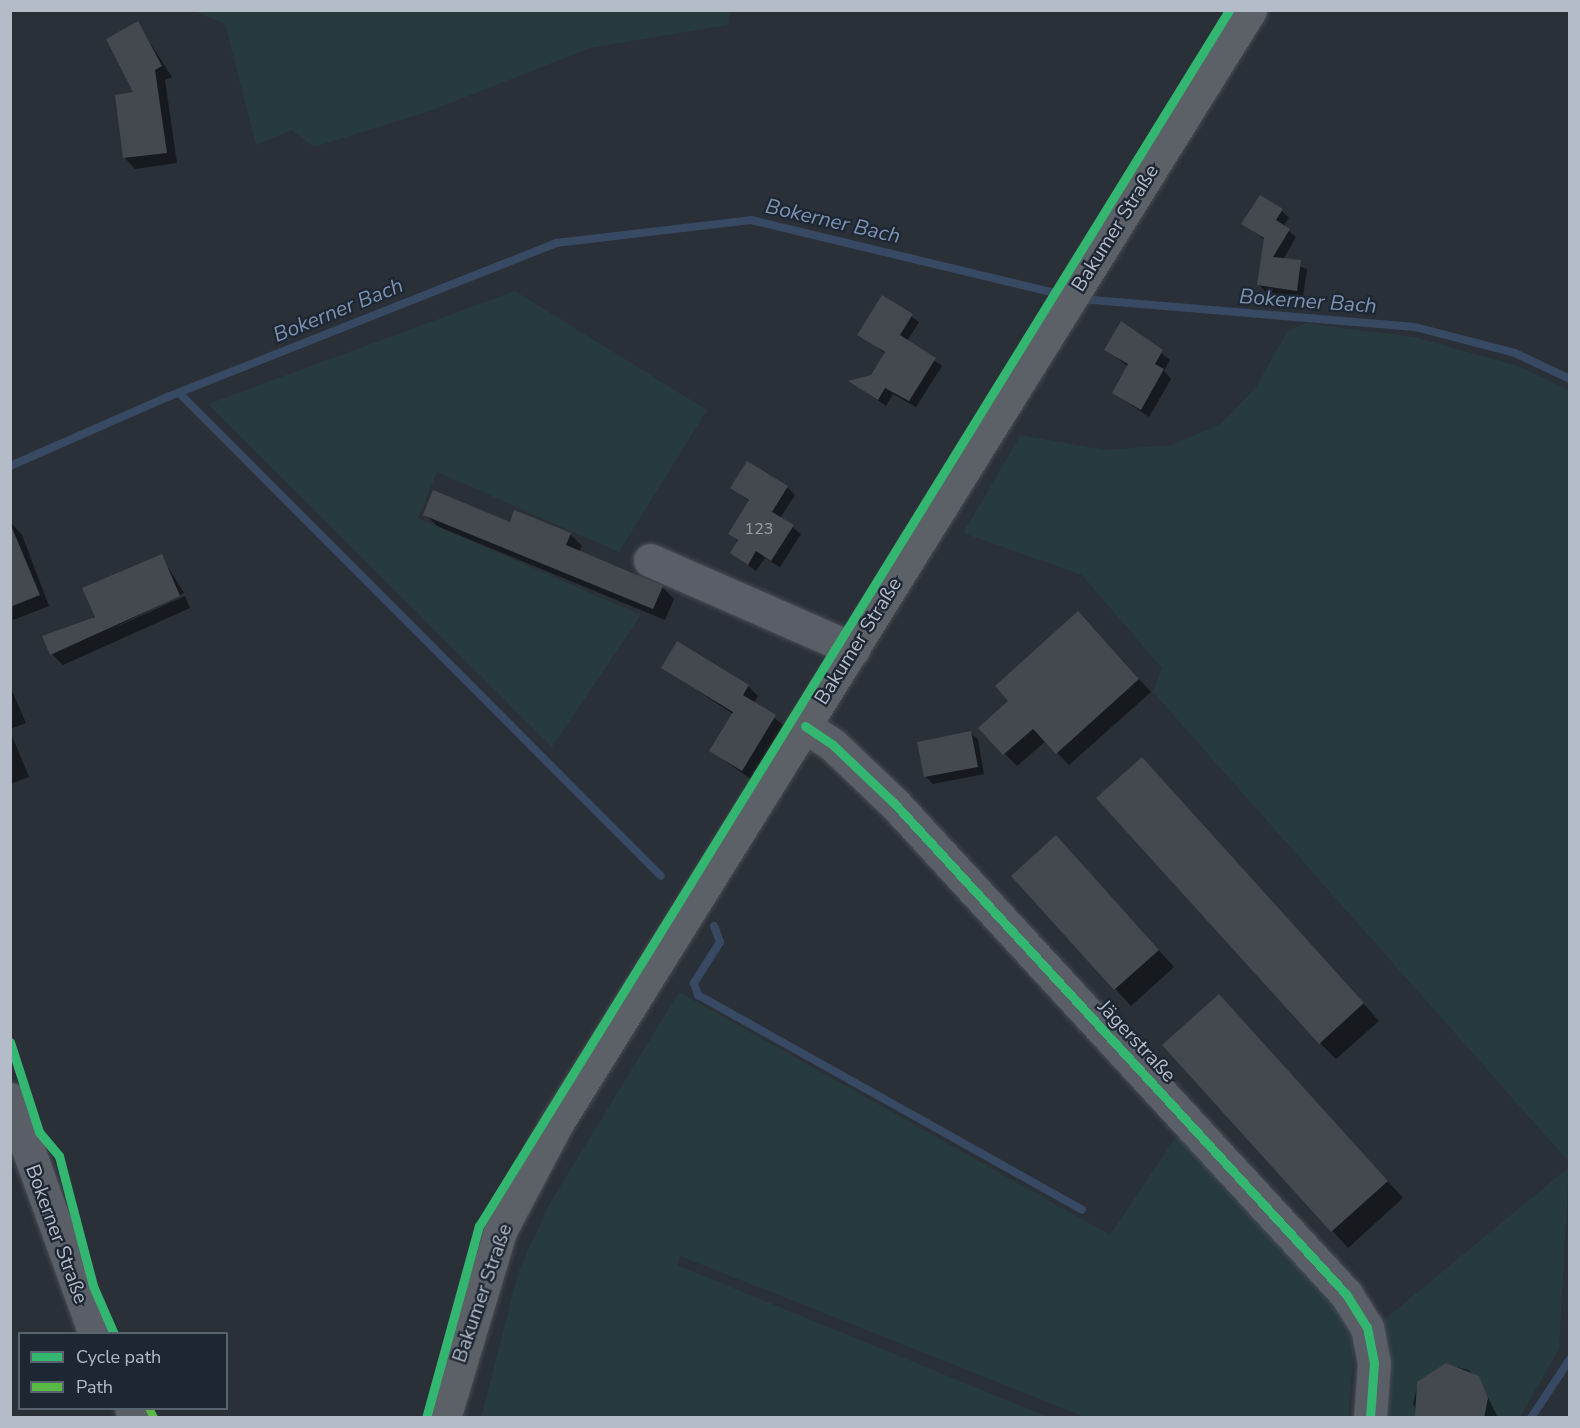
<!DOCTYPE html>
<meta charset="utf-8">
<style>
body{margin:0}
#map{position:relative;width:1580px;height:1428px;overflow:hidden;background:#2a3038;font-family:"Nunito Sans",sans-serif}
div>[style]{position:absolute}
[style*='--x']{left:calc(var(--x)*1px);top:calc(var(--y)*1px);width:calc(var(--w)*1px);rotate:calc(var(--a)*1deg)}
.green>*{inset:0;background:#273a3e}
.shadow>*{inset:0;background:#0007}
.stream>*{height:8px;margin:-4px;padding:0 4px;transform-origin:4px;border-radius:4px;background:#384963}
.building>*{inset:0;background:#444950}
.roads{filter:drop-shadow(0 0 2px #484c53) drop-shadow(0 0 2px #484c53)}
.minor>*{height:33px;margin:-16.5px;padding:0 16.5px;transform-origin:16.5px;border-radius:16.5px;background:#5a5e66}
.major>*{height:33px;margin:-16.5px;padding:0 16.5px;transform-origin:16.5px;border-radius:16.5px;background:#5c6168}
.quiet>*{height:8px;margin-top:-4px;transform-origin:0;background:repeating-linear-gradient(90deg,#58b947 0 15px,transparent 0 23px)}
.cycleway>*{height:9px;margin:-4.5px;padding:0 4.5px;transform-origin:4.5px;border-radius:4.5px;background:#33b770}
span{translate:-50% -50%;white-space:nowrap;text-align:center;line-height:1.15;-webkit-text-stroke:4.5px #1d2633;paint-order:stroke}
.number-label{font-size:16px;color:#989fab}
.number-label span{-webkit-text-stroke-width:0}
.street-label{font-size:20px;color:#b4bcc9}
.water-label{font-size:21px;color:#7c92b1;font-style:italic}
.frame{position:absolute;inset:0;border:12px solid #b4bcc9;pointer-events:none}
.legend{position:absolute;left:18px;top:1332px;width:210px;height:78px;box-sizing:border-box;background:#1d2633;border:2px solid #59626f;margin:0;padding:8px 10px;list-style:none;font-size:18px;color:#b4bcc9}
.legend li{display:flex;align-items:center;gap:12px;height:30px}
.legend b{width:30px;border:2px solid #59626f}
</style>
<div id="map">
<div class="green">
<i style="clip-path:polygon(194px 11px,730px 10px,730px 11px,728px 25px,590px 48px,430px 111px,314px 147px,292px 130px,256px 145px,225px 24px)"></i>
<i style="clip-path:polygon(515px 291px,707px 410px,619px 552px,437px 472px,418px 518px,641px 615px,552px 747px,208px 404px)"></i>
<i style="clip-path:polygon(1305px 323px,1414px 337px,1518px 366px,1569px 390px,1569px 1162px,1153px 692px,1162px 668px,1082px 575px,963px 533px,1021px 435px,1105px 450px,1172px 445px,1222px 423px,1256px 387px,1287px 332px)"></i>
<i style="clip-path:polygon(679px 992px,1110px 1235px,1180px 1131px,1340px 1304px,1355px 1338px,1348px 1417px,1085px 1417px,680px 1256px,677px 1265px,1048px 1417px,481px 1418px,519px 1270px,550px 1203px)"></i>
<i style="clip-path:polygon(1569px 1167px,1559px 1349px,1520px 1417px,1384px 1417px,1380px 1323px)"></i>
</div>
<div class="shadow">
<i style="clip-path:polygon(137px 23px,172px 77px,165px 80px,177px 163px,135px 169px,125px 158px,136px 94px)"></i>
<i style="clip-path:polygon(1282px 211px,1289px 218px,1283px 227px,1296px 237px,1283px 260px,1307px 269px,1303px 297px,1266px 292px,1259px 285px,1265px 240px,1243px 224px)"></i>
<i style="clip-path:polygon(883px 297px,919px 322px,907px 341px,942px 366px,916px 407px,893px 394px,886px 406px,851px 382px,872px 376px,886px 354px,859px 334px)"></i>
<i style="clip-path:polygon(1122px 323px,1170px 360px,1164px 371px,1171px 379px,1149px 417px,1114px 393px,1129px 367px,1106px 350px)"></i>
<i style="clip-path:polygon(787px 487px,795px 495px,780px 518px,801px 534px,780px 567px,765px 558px,756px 571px,732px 553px,739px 542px,730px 534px,750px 502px,732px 488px)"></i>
<i style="clip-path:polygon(425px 514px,570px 534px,582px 546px,579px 552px,662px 587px,674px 599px,665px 620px,437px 526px)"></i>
<i style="clip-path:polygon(12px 524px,22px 535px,49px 606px,13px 620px)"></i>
<i style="clip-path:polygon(161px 556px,184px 593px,105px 632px,185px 596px,190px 608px,63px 665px,52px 654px)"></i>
<i style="clip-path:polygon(1091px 626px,1151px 692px,1069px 765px,1046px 741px,1017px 766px,980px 728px)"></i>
<i style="clip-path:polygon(663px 668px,748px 686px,758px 696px,754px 703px,785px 726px,752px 780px,711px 751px,733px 714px)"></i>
<i style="clip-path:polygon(10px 686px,26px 723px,10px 729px)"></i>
<i style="clip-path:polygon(10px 731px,29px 777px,10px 784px)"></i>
<i style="clip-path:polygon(970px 732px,978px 740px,984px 774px,933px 784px,926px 777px,919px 743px)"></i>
<i style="clip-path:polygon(1158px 775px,1379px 1021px,1336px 1059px,1320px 1043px)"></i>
<i style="clip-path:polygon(1072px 854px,1174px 967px,1131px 1006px,1013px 876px)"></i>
<i style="clip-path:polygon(1219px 996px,1403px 1198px,1348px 1248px,1164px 1045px)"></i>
<i style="clip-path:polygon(1447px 1365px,1469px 1370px,1481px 1383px,1498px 1418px,1422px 1418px,1413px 1404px,1418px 1383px)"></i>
</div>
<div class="stream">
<i style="--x:1081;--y:299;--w:335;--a:4.8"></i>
<i style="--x:1415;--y:327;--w:103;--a:14.6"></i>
<i style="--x:1515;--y:353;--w:61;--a:25.3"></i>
<i style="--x:179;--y:393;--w:682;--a:45.06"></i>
<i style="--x:10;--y:466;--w:169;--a:-23.7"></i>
<i style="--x:165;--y:398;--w:421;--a:-21.6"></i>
<i style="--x:556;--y:243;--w:196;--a:-6.7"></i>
<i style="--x:751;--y:220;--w:321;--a:13.5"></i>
<i style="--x:714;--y:926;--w:17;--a:69"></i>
<i style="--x:720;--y:942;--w:49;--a:122.4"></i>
<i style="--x:694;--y:983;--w:13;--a:72"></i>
<i style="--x:698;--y:995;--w:440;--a:29.2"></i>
<i style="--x:1531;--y:1418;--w:71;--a:-56.5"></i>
</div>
<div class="building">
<i style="clip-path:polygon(138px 21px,162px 66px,155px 70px,167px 153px,123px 158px,115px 95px,133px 92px,106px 39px)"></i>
<i style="clip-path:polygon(1260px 195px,1283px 209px,1276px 220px,1290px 229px,1273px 257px,1301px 260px,1297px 291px,1257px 285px,1264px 238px,1241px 224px)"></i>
<i style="clip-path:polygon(882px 295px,913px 314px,900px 335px,936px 358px,909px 401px,885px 388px,878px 400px,848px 381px,871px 375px,885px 352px,857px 335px)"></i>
<i style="clip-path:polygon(1121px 321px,1163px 350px,1155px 364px,1164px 369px,1141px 410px,1112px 393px,1128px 364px,1104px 350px)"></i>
<i style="clip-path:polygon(747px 461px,788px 486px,772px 512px,794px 525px,771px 561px,756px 551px,748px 565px,730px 553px,738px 540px,728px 534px,749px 500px,730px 488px)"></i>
<i style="clip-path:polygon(433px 490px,510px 522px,514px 510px,571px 533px,566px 545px,663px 586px,653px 609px,423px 515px)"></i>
<i style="clip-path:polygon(10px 523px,40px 595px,10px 607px)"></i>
<i style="clip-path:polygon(162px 554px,180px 596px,50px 655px,42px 636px,95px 617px,82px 588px)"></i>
<i style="clip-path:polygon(1078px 611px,1139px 679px,1056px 754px,1033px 729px,1003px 755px,978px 728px,1008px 701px,995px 686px)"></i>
<i style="clip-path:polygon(677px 641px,749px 685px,743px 695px,776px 715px,742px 771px,709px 751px,733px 712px,661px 668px)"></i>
<i style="clip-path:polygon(971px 731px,978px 767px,924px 777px,917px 742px)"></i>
<i style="clip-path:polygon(1142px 757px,1364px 1003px,1319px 1044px,1096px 798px)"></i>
<i style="clip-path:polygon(1056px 835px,1159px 950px,1114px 990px,1011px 876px)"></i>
<i style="clip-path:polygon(1219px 994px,1388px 1181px,1331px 1232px,1162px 1045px)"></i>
<i style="clip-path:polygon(1446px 1363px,1479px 1376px,1488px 1398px,1484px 1418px,1415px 1418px,1417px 1382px)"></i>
</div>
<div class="roads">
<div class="minor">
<i style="--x:650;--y:560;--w:222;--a:23.7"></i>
<i style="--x:805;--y:726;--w:34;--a:34"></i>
<i style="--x:833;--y:745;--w:84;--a:43.6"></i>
<i style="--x:894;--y:803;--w:667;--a:47.37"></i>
<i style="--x:1346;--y:1294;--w:39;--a:58"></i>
<i style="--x:1367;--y:1327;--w:37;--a:79"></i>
<i style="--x:1374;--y:1363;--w:55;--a:94.2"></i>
<i style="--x:10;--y:1099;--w:250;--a:70.1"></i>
<i style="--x:131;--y:1408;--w:11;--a:68"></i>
</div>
<div class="major">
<i style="--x:444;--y:1418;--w:195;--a:-73.3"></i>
<i style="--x:500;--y:1231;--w:122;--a:-62.2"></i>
<i style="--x:557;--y:1123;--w:1311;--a:-58.09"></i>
</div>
</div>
<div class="quiet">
<i style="--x:149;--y:1408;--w:11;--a:63"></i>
</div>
<div class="cycleway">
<i style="--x:805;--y:726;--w:34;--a:34"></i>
<i style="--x:833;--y:745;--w:84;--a:43.6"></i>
<i style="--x:894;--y:803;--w:667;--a:47.37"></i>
<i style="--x:1346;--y:1294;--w:39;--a:58"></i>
<i style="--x:1367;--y:1327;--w:37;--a:79"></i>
<i style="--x:1374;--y:1363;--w:55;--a:94.2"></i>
<i style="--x:10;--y:1042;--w:95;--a:72.1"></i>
<i style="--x:39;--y:1132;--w:31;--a:50"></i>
<i style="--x:59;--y:1156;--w:134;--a:75.3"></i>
<i style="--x:93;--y:1286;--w:52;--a:66.4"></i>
<i style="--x:426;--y:1418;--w:199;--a:-74.6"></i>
<i style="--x:479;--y:1226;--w:1429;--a:-58.33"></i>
</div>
<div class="number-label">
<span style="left:759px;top:529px">123</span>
</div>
<div class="street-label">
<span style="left:1115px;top:228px;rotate:-58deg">Bakumer Straße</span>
<span style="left:858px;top:641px;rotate:-58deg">Bakumer Straße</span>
<span style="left:1137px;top:1041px;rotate:47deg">Jägerstraße</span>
<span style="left:57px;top:1234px;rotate:70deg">Bokerner Straße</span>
<span style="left:482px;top:1293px;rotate:-71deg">Bakumer Straße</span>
</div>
<div class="water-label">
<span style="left:833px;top:221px;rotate:13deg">Bokerner Bach</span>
<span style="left:1308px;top:301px;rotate:4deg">Bokerner Bach</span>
<span style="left:338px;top:310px;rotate:-22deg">Bokerner Bach</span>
</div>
<div class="frame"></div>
<ul class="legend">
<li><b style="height:8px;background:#33b770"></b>Cycle path</li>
<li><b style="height:8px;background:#58b947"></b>Path</li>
</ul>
</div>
